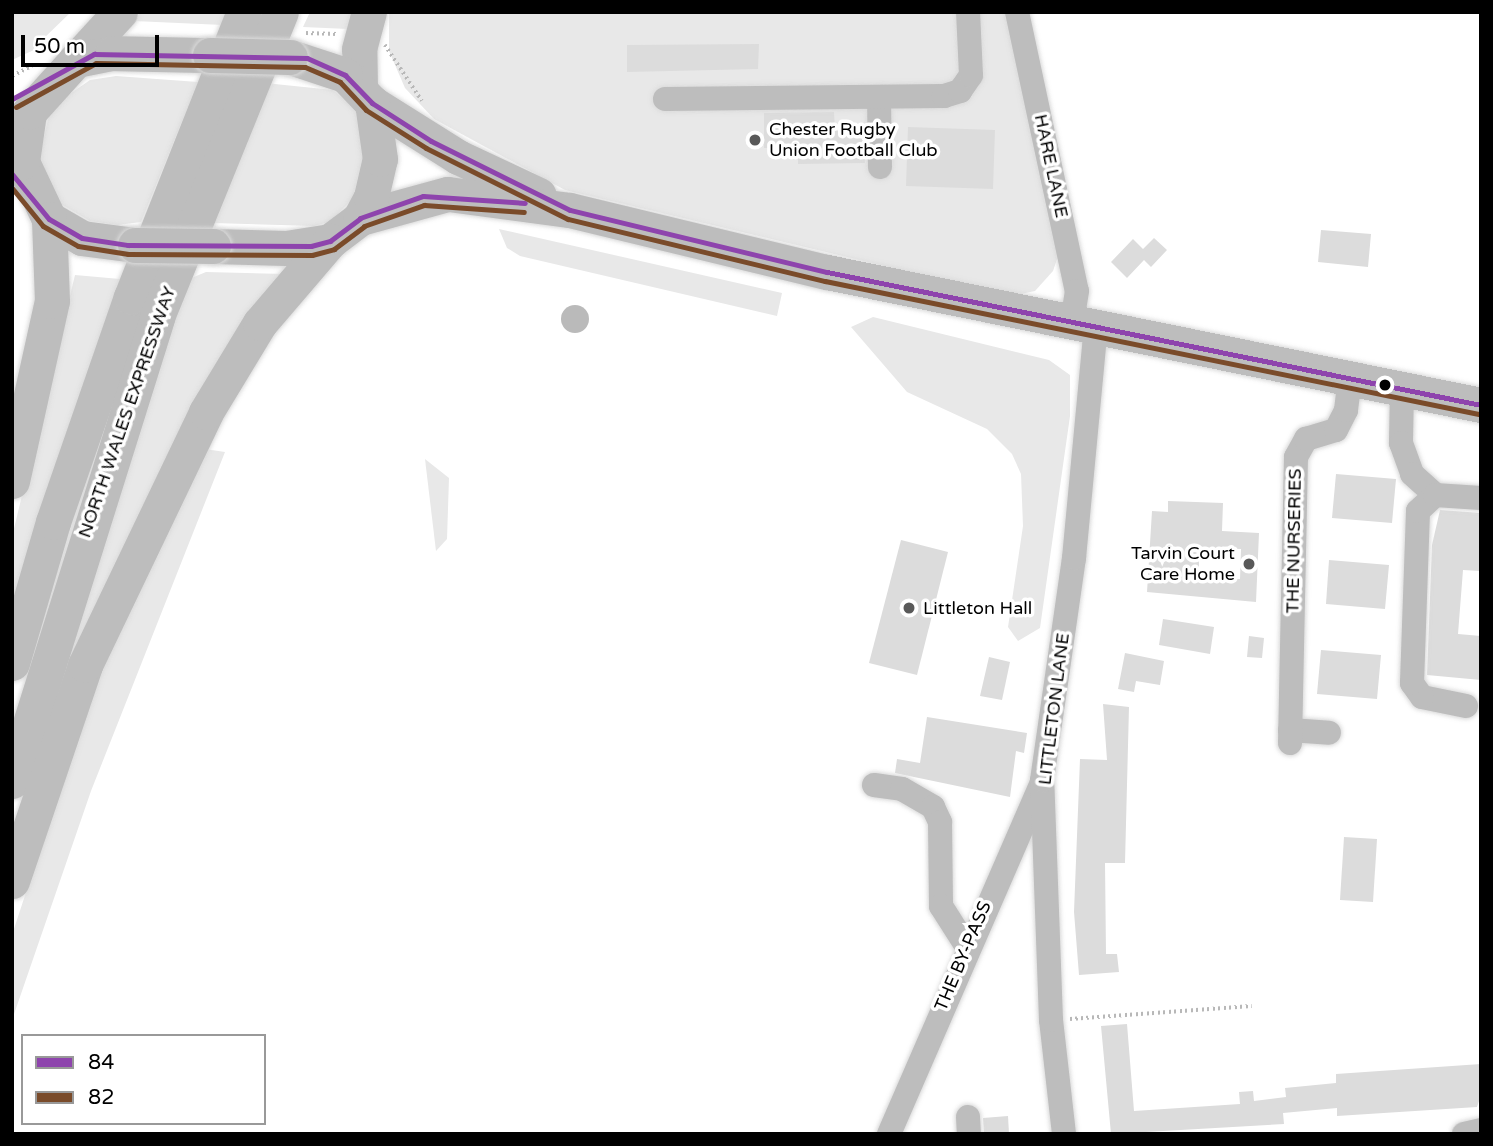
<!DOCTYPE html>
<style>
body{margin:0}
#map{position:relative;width:1493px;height:1146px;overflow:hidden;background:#fff;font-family:"Varela Round",sans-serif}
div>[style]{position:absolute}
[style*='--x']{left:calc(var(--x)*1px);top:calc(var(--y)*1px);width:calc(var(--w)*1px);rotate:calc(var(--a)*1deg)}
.green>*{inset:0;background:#e8e8e8}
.water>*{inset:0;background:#bababa}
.round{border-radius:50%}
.building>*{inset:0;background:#dcdcdc}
.path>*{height:3.5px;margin-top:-1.75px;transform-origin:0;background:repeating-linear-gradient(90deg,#b8b8b8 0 2px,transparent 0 5.5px)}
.roads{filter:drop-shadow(0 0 2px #dbdbdb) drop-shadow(0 0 2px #dbdbdb)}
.minor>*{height:24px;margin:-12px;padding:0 12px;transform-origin:12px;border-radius:12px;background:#bdbdbd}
.highway>*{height:35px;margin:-17.5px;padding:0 17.5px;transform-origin:17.5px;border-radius:17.5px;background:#bdbdbd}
.bridges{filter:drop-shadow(0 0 2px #dbdbdb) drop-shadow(0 0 2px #dbdbdb)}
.highway-bridge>*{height:35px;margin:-17.5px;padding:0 17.5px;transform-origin:17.5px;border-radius:17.5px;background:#bdbdbd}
.bus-1>*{height:5px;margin:-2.5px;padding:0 2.5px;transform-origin:2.5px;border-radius:2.5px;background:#8e44ad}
.bus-2>*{height:5px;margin:-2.5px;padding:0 2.5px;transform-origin:2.5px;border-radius:2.5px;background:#7a4b2a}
.dots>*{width:19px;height:19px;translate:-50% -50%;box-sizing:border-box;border:4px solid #fff;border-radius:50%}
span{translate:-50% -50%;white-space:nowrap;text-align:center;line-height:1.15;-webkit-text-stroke:7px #fff;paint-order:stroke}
.poi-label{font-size:18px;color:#000}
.left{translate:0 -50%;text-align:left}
.right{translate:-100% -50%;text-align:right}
.street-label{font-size:18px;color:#000}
.frame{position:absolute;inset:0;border:14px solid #000;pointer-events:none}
.legend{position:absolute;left:21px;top:1034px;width:245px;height:91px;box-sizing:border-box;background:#fff;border:2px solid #999;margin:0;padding:9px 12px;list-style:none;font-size:21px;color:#000}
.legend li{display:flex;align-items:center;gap:14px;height:35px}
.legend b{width:35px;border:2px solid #999}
.scale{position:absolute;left:21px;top:35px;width:138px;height:32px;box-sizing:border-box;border:4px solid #000;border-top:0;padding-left:9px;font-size:21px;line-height:24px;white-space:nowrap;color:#000;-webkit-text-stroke:5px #fff;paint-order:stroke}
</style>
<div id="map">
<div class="green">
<i style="clip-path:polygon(12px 12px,71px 12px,41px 41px,47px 44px,12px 60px)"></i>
<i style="clip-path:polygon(141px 12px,229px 12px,223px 25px,134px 21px)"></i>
<i style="clip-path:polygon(310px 12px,353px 12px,348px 29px,303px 27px)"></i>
<i style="clip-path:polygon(389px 12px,1007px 12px,1060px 250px,1053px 271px,1035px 291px,1011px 296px,565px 190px,434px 119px,405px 88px,389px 51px)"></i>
<i style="clip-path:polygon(116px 76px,198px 82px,141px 222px,117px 225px,90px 221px,61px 204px,39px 158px,51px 107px,90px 80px)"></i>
<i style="clip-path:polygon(265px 83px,333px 90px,357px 110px,368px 134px,353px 198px,331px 221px,315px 226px,213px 223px)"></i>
<i style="clip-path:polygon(499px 229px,782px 293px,777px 316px,520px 256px,507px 248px)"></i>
<i style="clip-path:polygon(206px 272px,286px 274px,12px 844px,33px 745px,111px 500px,189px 279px)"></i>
<i style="clip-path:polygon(75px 275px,120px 279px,12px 613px,12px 537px)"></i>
<i style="clip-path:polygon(873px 317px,1049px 360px,1070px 375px,1070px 416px,1040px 628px,1018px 641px,1008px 627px,1023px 526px,1021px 474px,1012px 454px,987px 429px,907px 392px,851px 327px)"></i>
<i style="clip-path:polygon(205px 449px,225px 452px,91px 791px,12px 1020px,12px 935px,94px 685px)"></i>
<i style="clip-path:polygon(425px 459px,449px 478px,447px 539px,436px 551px)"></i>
</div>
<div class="water">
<i class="round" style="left:561px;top:305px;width:28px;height:28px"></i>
</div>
<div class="building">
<i style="clip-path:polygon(759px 44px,758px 69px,627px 72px,627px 45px)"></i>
<i style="clip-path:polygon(834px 112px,835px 131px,865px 131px,865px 163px,798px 164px,798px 148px,764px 148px,764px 113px)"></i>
<i style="clip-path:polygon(908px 127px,995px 130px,993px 189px,906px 186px)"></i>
<i style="clip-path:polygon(1321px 230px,1371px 234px,1368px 267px,1318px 262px)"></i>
<i style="clip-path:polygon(1154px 238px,1167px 250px,1151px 267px,1144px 260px,1127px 278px,1111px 262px,1133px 239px,1143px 249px)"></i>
<i style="clip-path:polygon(1336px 474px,1396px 479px,1392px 523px,1332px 518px)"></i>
<i style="clip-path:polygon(evenodd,1168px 501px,1223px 503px,1222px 531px,1259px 533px,1256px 602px,1147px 592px,1152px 511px,1168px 512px,1168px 501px,1199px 548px,1241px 549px,1240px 579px,1199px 578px,1199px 548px)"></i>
<i style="clip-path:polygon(1440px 510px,1481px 513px,1481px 571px,1463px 570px,1458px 634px,1481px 636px,1481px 680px,1427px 675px,1432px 545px)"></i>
<i style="clip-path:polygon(901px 540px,948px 552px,917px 675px,869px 663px)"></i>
<i style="clip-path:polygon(1329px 560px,1389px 565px,1385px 609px,1326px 604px)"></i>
<i style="clip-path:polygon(1163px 619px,1214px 627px,1210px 654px,1159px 645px)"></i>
<i style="clip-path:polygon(1249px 636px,1264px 638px,1262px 658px,1247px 657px)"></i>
<i style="clip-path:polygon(1321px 650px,1381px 655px,1377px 699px,1317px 694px)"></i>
<i style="clip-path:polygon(1125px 653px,1164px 661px,1160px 685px,1136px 681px,1134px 692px,1118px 689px)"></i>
<i style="clip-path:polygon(989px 657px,1010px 662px,1002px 700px,980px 696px)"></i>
<i style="clip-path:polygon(1103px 704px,1129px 707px,1125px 863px,1105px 863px,1106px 954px,1117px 954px,1119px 972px,1079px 975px,1074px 912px,1080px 759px,1107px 760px)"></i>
<i style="clip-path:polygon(927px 717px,1027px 733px,1024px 753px,1016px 751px,1010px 797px,895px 773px,897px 759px,920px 763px)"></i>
<i style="clip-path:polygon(1344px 837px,1377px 839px,1373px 902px,1340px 900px)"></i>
<i style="clip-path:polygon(1127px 1024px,1134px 1111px,1240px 1104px,1239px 1092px,1253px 1091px,1254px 1101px,1286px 1097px,1285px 1088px,1336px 1083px,1336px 1074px,1481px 1064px,1481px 1095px,1477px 1107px,1337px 1116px,1337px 1108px,1283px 1113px,1284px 1124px,1111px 1134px,1101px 1026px)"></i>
<i style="clip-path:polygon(1008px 1116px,1009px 1134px,984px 1134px,983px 1118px)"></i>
</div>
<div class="path">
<i style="--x:306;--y:33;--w:31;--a:2"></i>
<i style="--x:385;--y:45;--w:67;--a:56.5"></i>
<i style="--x:12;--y:76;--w:22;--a:-27"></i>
<i style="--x:1070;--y:1019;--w:182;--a:-4.1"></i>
</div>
<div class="roads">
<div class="minor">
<i style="--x:1017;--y:12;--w:285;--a:77.9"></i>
<i style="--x:1077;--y:291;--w:30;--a:99"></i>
<i style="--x:879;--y:97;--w:70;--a:89.2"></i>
<i style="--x:665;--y:99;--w:279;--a:-0.6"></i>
<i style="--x:944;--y:96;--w:17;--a:-17"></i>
<i style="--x:960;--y:91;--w:19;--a:-55"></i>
<i style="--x:971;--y:75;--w:63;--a:-92.7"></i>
<i style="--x:1402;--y:389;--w:54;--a:91.1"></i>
<i style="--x:1401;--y:443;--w:33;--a:70"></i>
<i style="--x:1412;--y:474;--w:31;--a:42"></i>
<i style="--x:1466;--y:706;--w:45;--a:-168.4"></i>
<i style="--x:1422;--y:697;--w:17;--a:-126"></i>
<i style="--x:1412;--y:683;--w:172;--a:-88"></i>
<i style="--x:1418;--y:511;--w:23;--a:-43"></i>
<i style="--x:1435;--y:495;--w:46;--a:3.7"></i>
<i style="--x:1290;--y:730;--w:39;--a:4"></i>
<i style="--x:1290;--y:743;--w:286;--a:-88.8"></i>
<i style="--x:1296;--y:457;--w:21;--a:-61"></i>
<i style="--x:1306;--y:439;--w:31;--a:-17"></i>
<i style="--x:1336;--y:430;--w:22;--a:-63"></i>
<i style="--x:1346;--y:410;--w:32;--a:-83"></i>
<i style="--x:874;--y:785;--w:28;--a:8"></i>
<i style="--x:902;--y:789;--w:36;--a:30"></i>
<i style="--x:933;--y:807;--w:17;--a:65"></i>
<i style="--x:940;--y:822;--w:84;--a:89.3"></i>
<i style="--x:941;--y:906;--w:49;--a:57.6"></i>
<i style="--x:968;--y:1117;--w:17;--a:87"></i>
<i style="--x:889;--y:1134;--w:382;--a:-66.5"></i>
<i style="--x:1064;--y:1134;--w:115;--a:-96.5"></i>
<i style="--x:1051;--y:1020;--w:240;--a:-92.1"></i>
<i style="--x:1042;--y:780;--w:224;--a:-81.8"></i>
<i style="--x:1074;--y:558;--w:233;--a:-84.6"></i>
<i style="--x:1464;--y:1134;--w:17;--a:-13"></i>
</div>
<div class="highway">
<i style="--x:76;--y:60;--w:65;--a:-47.5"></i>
<i style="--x:360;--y:88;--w:39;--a:-91"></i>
<i style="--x:359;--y:49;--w:38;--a:-75"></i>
<i style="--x:372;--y:103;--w:102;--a:32.1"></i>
<i style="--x:458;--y:157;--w:89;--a:25.1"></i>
<i style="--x:360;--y:218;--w:91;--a:-15.3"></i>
<i style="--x:448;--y:194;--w:123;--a:7.5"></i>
<i style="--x:570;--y:210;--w:264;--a:13.6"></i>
<i style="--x:827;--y:272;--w:667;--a:11.5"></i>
<i style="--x:135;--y:245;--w:53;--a:-172.5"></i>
<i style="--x:82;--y:238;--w:38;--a:-150"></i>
<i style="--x:49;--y:219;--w:63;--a:-115.3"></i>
<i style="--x:22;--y:162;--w:50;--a:-82"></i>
<i style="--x:29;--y:112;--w:70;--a:-47.9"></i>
<i style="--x:76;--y:60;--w:37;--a:-11"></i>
<i style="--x:112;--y:53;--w:98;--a:1.2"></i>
<i style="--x:213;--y:246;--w:73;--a:1.6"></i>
<i style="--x:286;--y:248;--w:45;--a:-9"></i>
<i style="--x:330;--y:241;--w:38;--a:-37"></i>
<i style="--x:360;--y:218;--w:24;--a:-62"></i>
<i style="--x:371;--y:197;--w:39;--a:-77"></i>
<i style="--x:380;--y:159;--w:57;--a:-98.1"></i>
<i style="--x:372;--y:103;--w:39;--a:-134"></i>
<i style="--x:345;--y:75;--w:58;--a:-161.9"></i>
<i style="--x:12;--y:481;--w:184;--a:-77.5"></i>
<i style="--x:52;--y:301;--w:82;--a:-92.1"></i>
<i style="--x:12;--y:663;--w:147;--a:-73.8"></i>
<i style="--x:53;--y:522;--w:238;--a:-70.9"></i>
<i style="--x:131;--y:297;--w:307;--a:-68.4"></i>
<i style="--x:12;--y:781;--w:486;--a:-72.6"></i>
<i style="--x:157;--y:317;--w:329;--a:-67.9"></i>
<i style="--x:12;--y:881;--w:228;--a:-71.3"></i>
<i style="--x:85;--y:665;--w:280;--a:-64.4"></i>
<i style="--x:206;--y:412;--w:104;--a:-58.8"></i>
<i style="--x:260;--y:323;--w:108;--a:-49.5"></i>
</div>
</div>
<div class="bridges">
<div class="highway-bridge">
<i style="--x:210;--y:55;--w:80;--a:1.4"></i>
<i style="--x:135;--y:245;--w:78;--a:0.7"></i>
</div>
</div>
<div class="bus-1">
<i style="--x:12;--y:99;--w:94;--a:-28.8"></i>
<i style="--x:94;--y:54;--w:213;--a:1.1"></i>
<i style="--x:307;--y:58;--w:42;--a:24.1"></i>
<i style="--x:345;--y:75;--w:39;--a:46"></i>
<i style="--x:372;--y:103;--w:70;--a:32.8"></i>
<i style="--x:431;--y:141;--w:155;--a:26.4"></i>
<i style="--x:570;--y:210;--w:264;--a:13.6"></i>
<i style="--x:827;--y:272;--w:667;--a:11.5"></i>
<i style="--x:12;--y:174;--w:58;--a:50.6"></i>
<i style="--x:49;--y:219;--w:38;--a:30"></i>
<i style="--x:82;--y:238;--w:47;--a:8.7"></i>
<i style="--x:128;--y:245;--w:183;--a:0.3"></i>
<i style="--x:311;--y:246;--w:20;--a:-15"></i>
<i style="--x:330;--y:241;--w:38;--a:-37"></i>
<i style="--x:360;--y:218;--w:67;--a:-19.2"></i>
<i style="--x:423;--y:196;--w:102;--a:3.9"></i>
</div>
<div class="bus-2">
<i style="--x:16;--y:107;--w:91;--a:-28.8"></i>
<i style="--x:96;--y:63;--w:209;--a:1.1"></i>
<i style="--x:305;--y:67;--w:38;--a:23"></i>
<i style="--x:340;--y:82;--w:38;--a:47"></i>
<i style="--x:366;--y:110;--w:71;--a:32.3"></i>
<i style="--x:426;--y:148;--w:159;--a:26.6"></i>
<i style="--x:568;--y:219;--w:264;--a:13.6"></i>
<i style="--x:825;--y:281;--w:667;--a:11.5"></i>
<i style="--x:12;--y:188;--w:49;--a:50.8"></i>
<i style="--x:43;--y:226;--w:40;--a:29.7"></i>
<i style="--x:78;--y:246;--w:51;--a:9.1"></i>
<i style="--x:128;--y:254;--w:184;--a:0.3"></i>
<i style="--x:312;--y:255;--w:23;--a:-15"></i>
<i style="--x:334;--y:249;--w:38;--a:-37"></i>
<i style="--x:364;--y:226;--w:64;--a:-19.3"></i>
<i style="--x:424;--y:205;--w:100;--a:4"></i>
</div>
<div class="dots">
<i style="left:755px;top:140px;background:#595959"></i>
<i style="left:1385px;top:385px;background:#000"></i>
<i style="left:1249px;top:564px;background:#595959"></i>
<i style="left:909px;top:608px;background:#595959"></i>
</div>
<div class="poi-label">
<span class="left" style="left:769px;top:140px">Chester Rugby<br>Union Football Club</span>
<span class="right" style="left:1235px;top:564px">Tarvin Court<br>Care Home</span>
<span class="left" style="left:923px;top:608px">Littleton Hall</span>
</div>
<div class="street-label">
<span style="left:1051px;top:166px;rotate:78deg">HARE LANE</span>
<span style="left:127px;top:412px;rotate:-71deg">NORTH WALES EXPRESSWAY</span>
<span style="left:1294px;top:541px;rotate:-89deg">THE NURSERIES</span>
<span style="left:1054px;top:709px;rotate:-83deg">LITTLETON LANE</span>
<span style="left:963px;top:956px;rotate:-67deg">THE BY-PASS</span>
</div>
<div class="frame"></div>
<ul class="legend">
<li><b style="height:9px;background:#8e44ad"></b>84</li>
<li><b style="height:9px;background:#7a4b2a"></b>82</li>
</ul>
<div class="scale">50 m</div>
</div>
